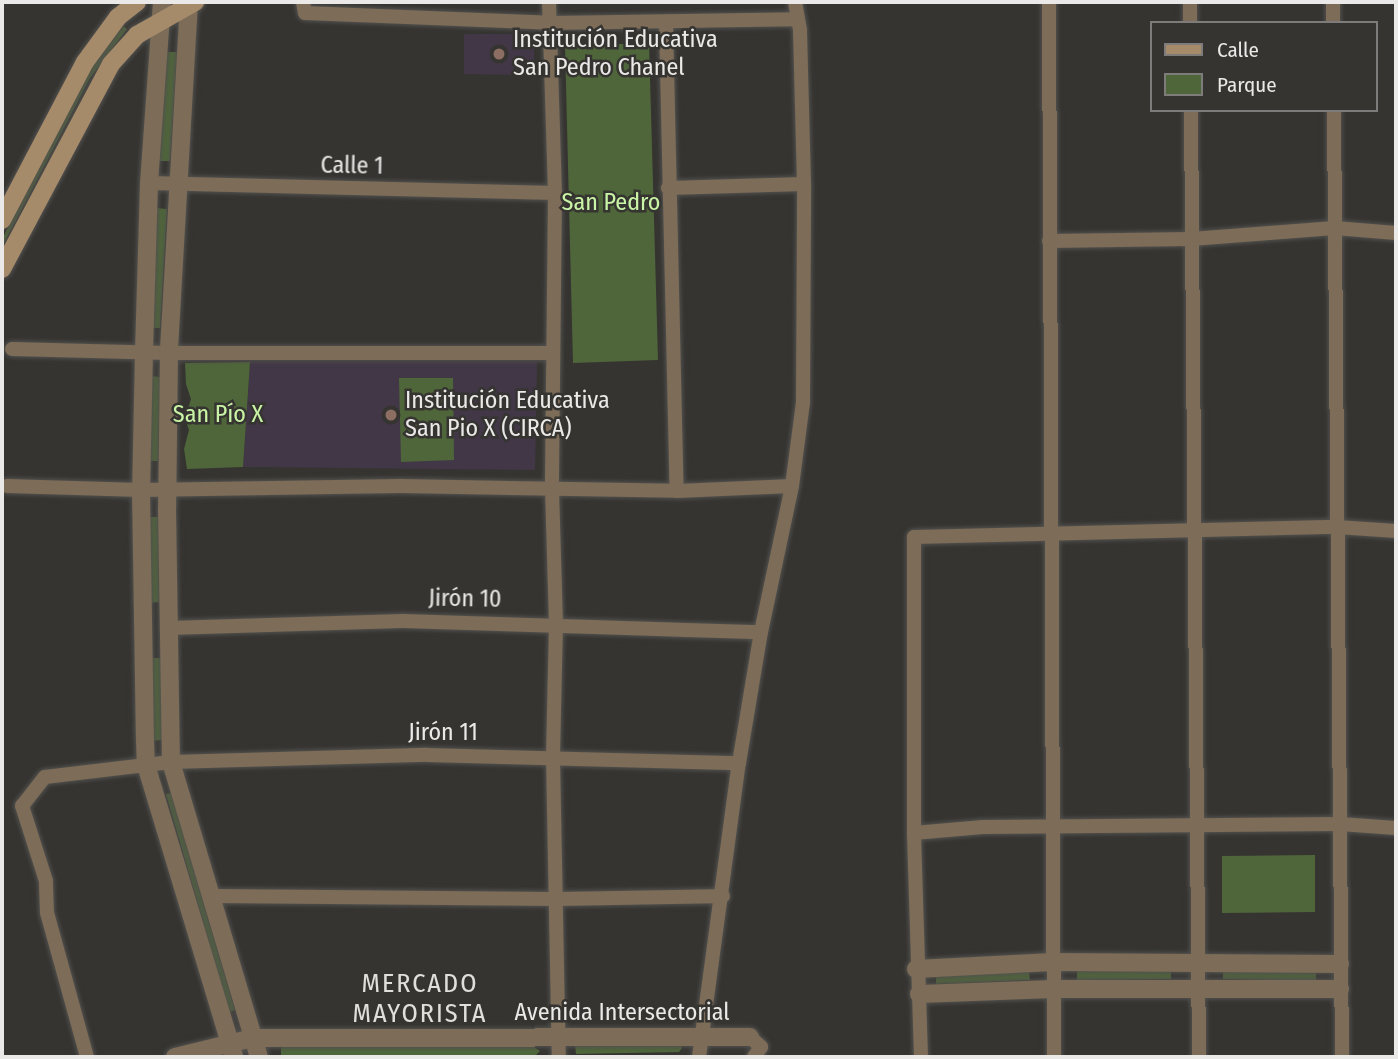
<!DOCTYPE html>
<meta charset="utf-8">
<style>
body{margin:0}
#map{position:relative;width:1398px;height:1059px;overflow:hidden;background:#353431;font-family:"Fira Sans Condensed",sans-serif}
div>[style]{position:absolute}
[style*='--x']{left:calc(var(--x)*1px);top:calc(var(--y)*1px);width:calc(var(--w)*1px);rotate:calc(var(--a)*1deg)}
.education>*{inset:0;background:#423747}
.green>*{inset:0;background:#4f663a}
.roads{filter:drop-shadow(0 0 2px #52514e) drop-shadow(0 0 2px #52514e)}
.minor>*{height:14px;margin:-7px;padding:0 7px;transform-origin:7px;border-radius:7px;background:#7d6c58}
.tertiary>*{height:18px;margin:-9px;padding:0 9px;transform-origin:9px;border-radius:9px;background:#7d6c58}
.secondary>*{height:18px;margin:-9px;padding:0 9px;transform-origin:9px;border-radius:9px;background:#a68b6b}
.dots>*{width:19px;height:19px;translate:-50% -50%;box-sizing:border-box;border:4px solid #353431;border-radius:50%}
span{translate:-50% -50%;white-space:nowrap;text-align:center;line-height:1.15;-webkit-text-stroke:5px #353431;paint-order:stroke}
.poi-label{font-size:24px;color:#eae9e7}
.left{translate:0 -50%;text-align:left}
.street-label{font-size:24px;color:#eae9e7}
.park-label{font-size:24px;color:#c9f4a5}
.neighbourhood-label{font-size:26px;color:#e0dfdb;letter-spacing:2px}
.frame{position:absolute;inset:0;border:4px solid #eae9e7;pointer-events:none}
.legend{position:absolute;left:1150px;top:21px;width:228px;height:91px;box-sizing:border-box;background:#353431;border:2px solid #7d7c7a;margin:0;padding:9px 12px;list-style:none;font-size:21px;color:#eae9e7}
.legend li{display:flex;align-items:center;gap:14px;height:35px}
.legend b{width:35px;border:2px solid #7d7c7a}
</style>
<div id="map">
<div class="education">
<i style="clip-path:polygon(464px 34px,534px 34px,534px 75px,464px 74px)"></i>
<i style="clip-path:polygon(250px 362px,537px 362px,535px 470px,243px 467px)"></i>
</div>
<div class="green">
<i style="clip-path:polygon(123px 26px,127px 29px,90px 78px,2px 247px,2px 239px,87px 76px,99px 55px)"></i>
<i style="clip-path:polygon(649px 43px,658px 360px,573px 363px,565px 46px)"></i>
<i style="clip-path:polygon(167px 52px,177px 52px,170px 161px,159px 161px)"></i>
<i style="clip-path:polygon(156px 208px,167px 209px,160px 328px,152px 328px)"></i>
<i style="clip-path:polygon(250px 362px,243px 467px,187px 469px,184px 449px,189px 430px,185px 419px,191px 399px,186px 384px,185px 363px)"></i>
<i style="clip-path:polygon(152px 376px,160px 377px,158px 461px,150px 461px)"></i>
<i style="clip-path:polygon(399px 378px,453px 378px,454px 460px,401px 462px)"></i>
<i style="clip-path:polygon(149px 517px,158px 517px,159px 602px,150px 603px)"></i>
<i style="clip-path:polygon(151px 658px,161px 658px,162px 740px,152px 741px)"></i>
<i style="clip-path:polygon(171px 793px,235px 1010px,229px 1012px,166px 794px)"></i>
<i style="clip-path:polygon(1315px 855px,1315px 912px,1222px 913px,1222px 856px)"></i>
<i style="clip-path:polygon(1171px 970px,1171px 979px,1077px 980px,1077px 971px)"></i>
<i style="clip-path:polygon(1223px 970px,1316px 972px,1316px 981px,1223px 979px)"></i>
<i style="clip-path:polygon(1029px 972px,1030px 980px,936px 984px,936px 976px)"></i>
<i style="clip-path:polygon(575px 1045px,680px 1045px,682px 1048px,679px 1052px,576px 1054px)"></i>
<i style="clip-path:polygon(281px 1046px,534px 1047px,540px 1051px,534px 1057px,281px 1055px)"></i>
</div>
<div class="roads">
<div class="minor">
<i style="--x:303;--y:2;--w:11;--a:80"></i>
<i style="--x:305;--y:13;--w:245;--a:2.3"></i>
<i style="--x:550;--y:23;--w:246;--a:-0.9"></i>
<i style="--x:549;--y:2;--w:191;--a:88.2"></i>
<i style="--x:555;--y:193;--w:296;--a:90.6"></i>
<i style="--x:552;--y:489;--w:135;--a:88.3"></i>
<i style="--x:556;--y:624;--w:133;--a:91.3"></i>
<i style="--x:553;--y:757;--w:300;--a:88.9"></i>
<i style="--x:1049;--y:2;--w:1055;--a:89.73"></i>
<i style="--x:1190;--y:2;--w:21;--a:90"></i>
<i style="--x:1333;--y:2;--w:21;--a:90"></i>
<i style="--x:666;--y:23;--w:468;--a:88.7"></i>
<i style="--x:1191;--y:110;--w:947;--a:89.52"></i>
<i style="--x:1334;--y:110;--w:947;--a:89.52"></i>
<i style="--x:149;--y:183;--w:406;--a:1.4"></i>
<i style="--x:668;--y:188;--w:136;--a:-1.7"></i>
<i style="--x:1049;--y:241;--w:142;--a:-0.8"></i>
<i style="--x:1191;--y:239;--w:144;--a:-4.4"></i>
<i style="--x:1335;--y:228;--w:61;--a:4.7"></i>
<i style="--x:12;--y:349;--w:157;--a:1.5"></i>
<i style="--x:169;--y:353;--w:384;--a:0"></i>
<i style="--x:7;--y:486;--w:134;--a:1.7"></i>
<i style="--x:141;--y:490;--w:259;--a:-0.9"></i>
<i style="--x:400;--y:486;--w:277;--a:1"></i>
<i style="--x:677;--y:491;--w:115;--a:-2.5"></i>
<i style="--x:168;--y:628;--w:235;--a:-1.7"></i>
<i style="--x:403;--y:621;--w:358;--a:1.8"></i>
<i style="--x:914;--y:833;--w:69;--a:-5"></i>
<i style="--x:983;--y:827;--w:357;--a:-0.5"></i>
<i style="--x:1340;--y:824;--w:56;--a:4.1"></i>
<i style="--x:212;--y:896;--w:345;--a:0.5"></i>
<i style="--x:557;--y:899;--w:166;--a:-1"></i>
<i style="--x:750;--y:1037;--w:15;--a:42"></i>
<i style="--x:761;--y:1047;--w:12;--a:125"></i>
<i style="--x:87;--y:1057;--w:149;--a:-105.5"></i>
<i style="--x:47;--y:913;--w:32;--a:-92"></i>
<i style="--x:46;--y:881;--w:79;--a:-107.7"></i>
<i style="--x:22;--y:806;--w:37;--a:-52"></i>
<i style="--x:45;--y:777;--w:127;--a:-6.8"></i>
<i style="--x:171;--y:762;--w:256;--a:-1.6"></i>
<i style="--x:427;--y:755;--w:312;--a:1.5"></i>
<i style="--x:699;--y:1057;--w:297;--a:-82.3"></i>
<i style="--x:739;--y:763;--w:133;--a:-80.5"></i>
<i style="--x:761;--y:632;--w:149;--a:-78"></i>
<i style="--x:792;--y:486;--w:84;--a:-82.5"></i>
<i style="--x:803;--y:403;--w:219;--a:-89.7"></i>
<i style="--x:804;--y:184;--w:154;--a:-91.5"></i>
<i style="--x:800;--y:30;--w:28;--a:-100"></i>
<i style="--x:921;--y:1057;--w:224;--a:-91.8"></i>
<i style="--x:914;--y:833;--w:296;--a:-90"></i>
<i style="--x:914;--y:537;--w:423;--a:-1.4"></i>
<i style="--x:1337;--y:527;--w:59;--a:3.9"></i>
</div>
<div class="tertiary">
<i style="--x:162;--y:2;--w:181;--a:94.1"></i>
<i style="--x:149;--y:183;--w:169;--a:91.7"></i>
<i style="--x:144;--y:352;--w:138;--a:91.2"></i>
<i style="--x:141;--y:490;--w:250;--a:89.1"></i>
<i style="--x:145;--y:740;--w:25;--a:88"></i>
<i style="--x:146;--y:765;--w:305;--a:73.2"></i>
<i style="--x:189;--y:2;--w:352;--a:93.3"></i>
<i style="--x:169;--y:353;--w:157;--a:90.7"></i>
<i style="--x:167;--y:510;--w:252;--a:89.1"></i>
<i style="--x:171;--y:762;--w:308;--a:73.4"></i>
<i style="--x:916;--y:969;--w:137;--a:-2.9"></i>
<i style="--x:1053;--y:962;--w:287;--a:0.4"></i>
<i style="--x:919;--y:994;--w:134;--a:-2.1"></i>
<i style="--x:1053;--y:989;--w:287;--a:0"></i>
<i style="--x:175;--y:1057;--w:80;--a:-13.7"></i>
<i style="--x:253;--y:1038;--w:497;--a:-0.1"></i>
</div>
<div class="secondary">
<i style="--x:2;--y:220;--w:178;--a:-62.3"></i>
<i style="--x:85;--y:62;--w:56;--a:-53.7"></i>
<i style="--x:118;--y:17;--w:24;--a:-38"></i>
<i style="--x:2;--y:269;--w:232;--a:-62"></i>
<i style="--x:111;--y:64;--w:39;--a:-48"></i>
<i style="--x:137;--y:35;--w:67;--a:-29.6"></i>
</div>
</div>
<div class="dots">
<i style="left:499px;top:54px;background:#8d6e63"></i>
<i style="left:391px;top:415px;background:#8d6e63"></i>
</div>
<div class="poi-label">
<span class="left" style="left:513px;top:54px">Institución Educativa<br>San Pedro Chanel</span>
<span class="left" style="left:405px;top:415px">Institución Educativa<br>San Pio X (CIRCA)</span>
</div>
<div class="street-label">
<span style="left:352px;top:166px;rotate:1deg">Calle 1</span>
<span style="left:465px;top:599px;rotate:1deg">Jirón 10</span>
<span style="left:443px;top:733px">Jirón 11</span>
<span style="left:622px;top:1013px">Avenida Intersectorial</span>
</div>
<div class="park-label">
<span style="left:611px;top:203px">San Pedro</span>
<span style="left:218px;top:415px">San Pío X</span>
</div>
<div class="neighbourhood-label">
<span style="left:420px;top:999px">MERCADO<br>MAYORISTA</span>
</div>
<div class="frame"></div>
<ul class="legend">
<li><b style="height:9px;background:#a68b6b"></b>Calle</li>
<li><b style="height:19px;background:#4f663a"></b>Parque</li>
</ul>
</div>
